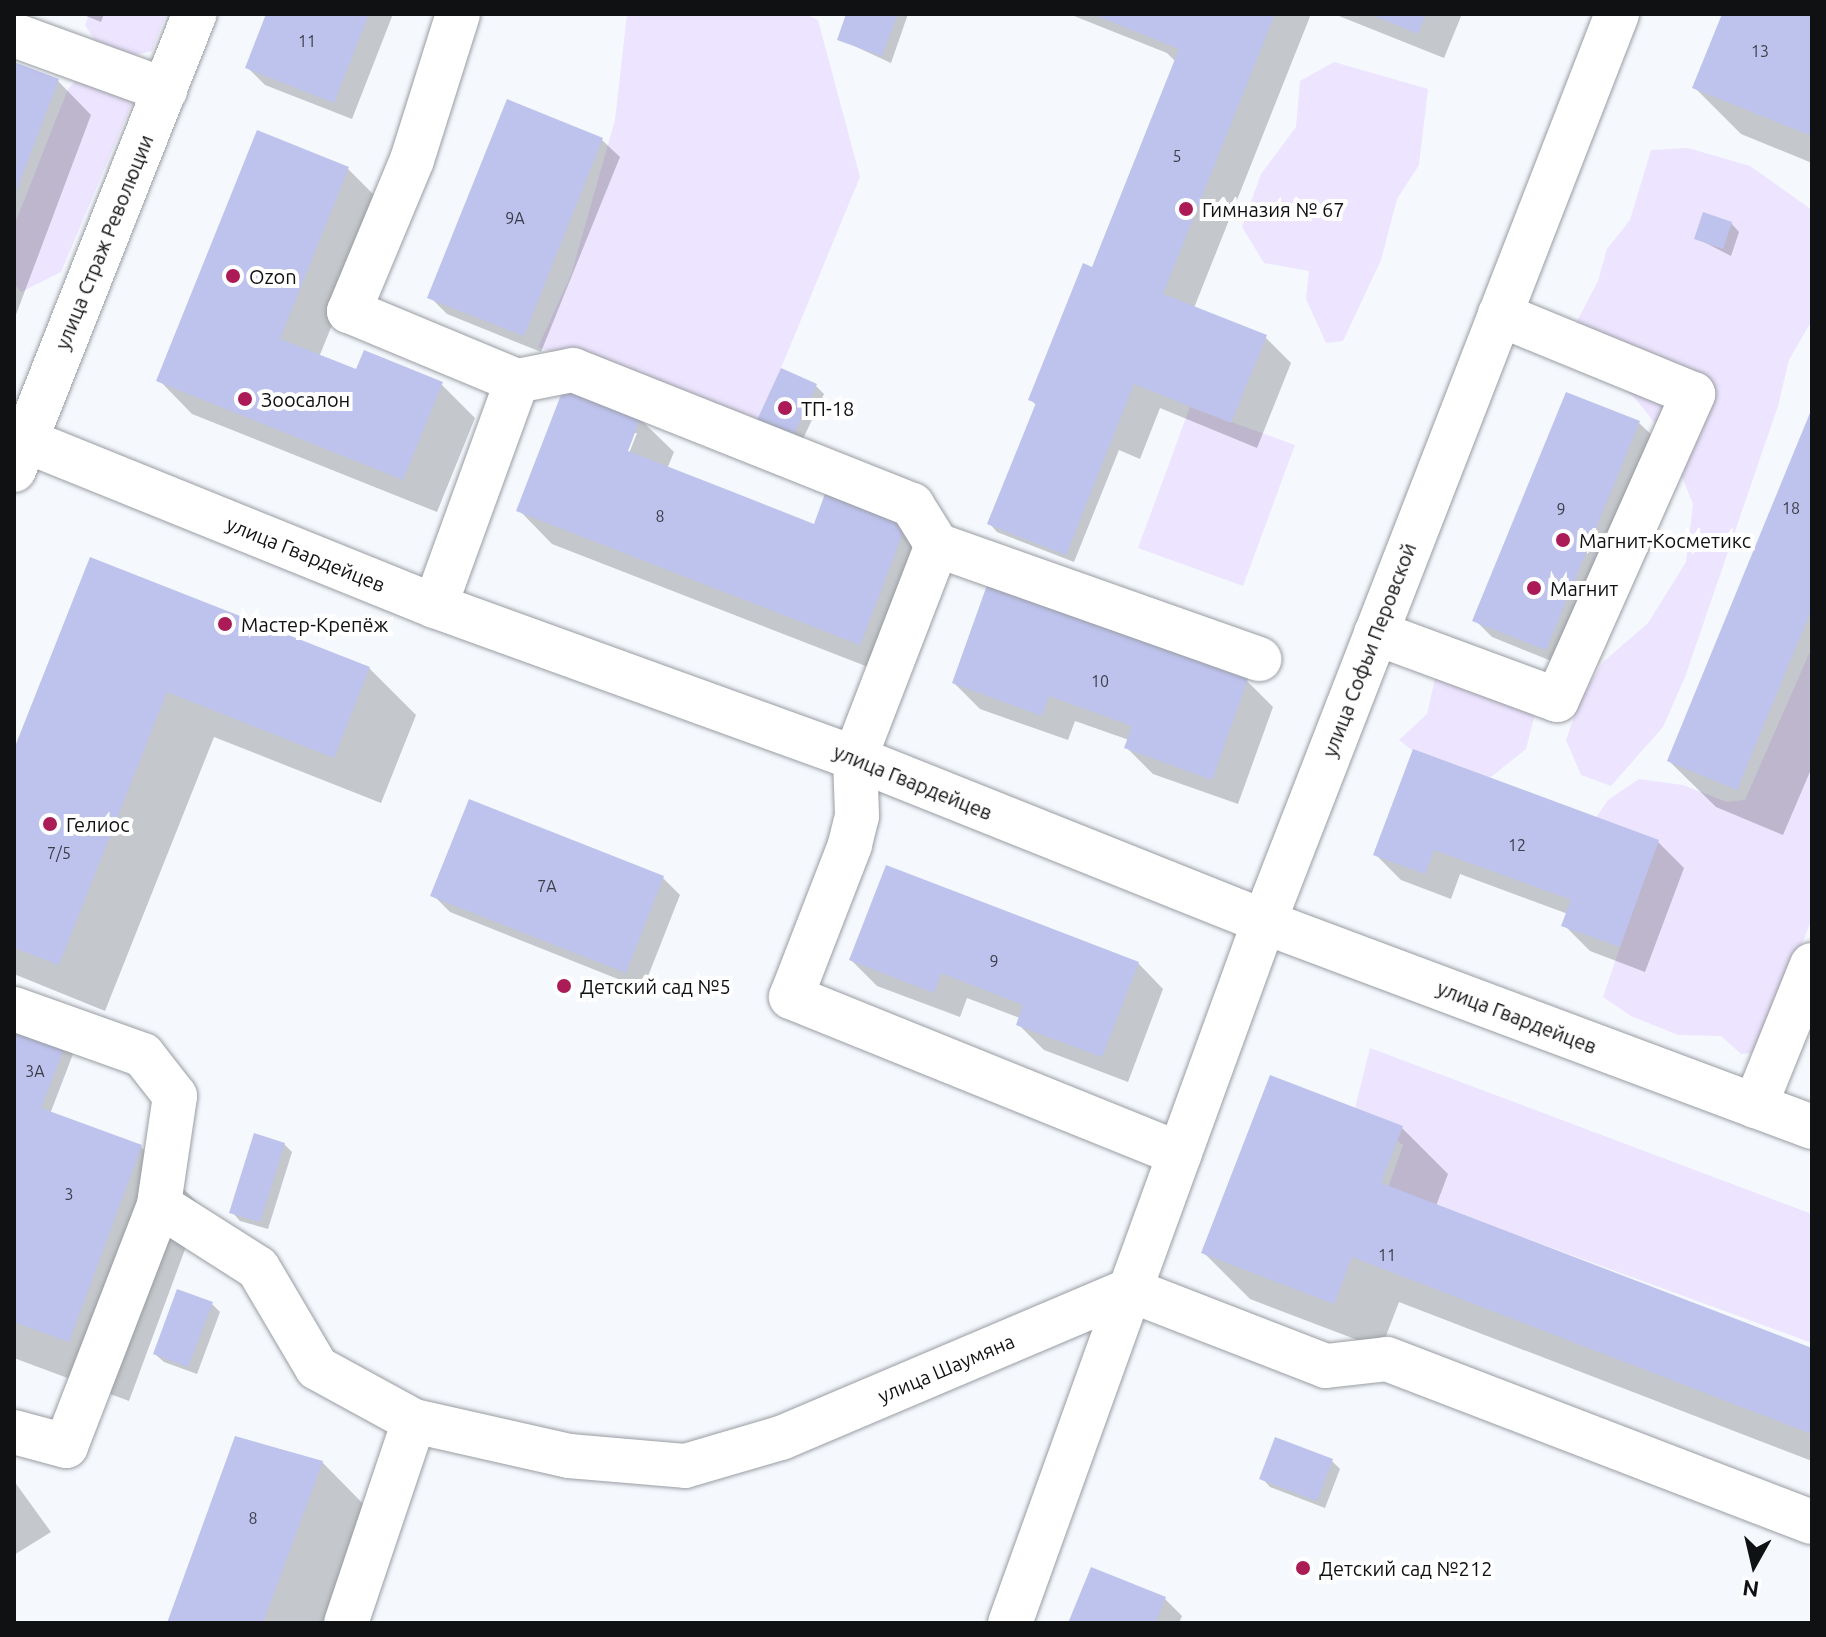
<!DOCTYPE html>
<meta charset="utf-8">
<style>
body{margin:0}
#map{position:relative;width:1826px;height:1637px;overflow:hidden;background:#f5f9fe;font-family:Ubuntu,sans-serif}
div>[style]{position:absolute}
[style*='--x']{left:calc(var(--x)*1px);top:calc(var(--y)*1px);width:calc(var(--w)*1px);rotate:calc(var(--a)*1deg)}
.green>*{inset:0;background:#ede4ff}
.shadow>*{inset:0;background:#0003}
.building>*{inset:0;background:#bec3ee}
.roads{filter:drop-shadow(0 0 2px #999da2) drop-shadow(0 0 2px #999da2)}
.minor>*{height:44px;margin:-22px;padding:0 22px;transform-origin:22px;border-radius:22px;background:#fff}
.dots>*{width:22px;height:22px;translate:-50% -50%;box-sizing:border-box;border:4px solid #fff;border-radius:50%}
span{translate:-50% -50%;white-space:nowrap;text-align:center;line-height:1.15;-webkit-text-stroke:8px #fff;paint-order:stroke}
.number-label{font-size:16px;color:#3c3e4a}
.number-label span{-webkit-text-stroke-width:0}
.poi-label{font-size:20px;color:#101113}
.left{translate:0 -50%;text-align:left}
.street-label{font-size:20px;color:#101113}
.frame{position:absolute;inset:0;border:16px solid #101113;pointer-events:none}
.north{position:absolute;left:1714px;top:1525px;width:80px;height:80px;-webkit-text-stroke:6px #fff;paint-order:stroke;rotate:188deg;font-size:22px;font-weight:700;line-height:32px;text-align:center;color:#101113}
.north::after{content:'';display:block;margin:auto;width:28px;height:36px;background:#101113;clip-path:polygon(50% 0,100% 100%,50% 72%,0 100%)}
</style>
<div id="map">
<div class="green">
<i style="clip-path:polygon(89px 14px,166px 14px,152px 51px,131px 56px,132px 103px,61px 272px,21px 292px,14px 283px,14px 226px,68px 89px,102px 52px,85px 25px)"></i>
<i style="clip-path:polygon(627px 14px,805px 14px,818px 20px,860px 177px,757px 426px,538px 347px,571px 275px,615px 120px)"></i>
<i style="clip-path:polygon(1334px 62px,1428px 89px,1419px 165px,1397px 199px,1381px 260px,1343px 341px,1326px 343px,1306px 299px,1309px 271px,1264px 263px,1242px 227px,1261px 174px,1296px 127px,1300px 81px)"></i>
<i style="clip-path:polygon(1688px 148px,1750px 166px,1812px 210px,1812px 320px,1789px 360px,1778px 406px,1685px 677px,1663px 727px,1611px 786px,1581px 775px,1566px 740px,1580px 700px,1603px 662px,1648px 623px,1686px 562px,1693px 504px,1666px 437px,1634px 397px,1564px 346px,1598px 281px,1607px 249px,1630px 220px,1651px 150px)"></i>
<i style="clip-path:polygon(1190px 407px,1295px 445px,1243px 586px,1138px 548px)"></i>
<i style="clip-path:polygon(1812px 647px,1812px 918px,1761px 1052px,1741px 1054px,1721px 1036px,1678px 1035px,1631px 1016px,1603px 997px,1648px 865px,1593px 822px,1608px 800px,1639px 779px,1683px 785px,1727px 802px,1745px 800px)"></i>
<i style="clip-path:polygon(1436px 674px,1536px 710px,1526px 749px,1481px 785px,1441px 773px,1399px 740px,1427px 714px)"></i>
<i style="clip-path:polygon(1370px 1048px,1812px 1214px,1812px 1343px,1388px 1188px,1403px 1145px,1355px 1108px)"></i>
</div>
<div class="shadow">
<i style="clip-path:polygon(81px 14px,104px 14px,101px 22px)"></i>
<i style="clip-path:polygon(269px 14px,393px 14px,352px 119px,265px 85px,248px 68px)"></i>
<i style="clip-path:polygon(848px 14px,908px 14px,891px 63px,839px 39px)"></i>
<i style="clip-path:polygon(1069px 14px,1311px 14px,1194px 308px,1265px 337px,1291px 363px,1257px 448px,1160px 408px,1140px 459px,1119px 450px,1074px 562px,997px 532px,989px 523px,1037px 406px,1031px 400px,1093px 269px,1176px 62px,1167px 53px)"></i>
<i style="clip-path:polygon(1334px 14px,1462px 14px,1444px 58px)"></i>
<i style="clip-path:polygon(1724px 14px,1812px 14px,1812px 163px,1741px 134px,1695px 88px)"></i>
<i style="clip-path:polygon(14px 64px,58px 81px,91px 115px,14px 320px)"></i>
<i style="clip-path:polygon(508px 102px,602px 140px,620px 157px,541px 352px,447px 314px,430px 297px)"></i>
<i style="clip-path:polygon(348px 169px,382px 203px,319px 357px,357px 372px,441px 384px,475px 418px,437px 512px,192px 414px,159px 380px)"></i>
<i style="clip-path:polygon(1731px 223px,1739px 232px,1731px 256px,1696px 238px)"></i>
<i style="clip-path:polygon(816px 386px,824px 394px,796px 454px,763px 439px)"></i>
<i style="clip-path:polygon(1567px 394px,1639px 423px,1657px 440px,1564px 666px,1492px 637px,1475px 620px)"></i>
<i style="clip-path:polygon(1812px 413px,1812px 767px,1783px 835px,1716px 807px,1669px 761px)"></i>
<i style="clip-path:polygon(evenodd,640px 419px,674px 452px,667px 469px,815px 526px,907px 522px,941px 555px,894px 677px,552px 544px,519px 510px,640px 419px,633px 433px,637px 433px,626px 461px,622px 460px,633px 433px)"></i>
<i style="clip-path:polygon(91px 560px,369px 668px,416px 715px,381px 803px,214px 737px,105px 1011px,14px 974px,14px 754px)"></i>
<i style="clip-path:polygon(1247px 681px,1273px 707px,1238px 804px,1153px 774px,1127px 748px,1129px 740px,1075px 721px,1068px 740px,980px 709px,954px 683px)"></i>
<i style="clip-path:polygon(1414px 751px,1658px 842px,1684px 868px,1645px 972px,1590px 951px,1564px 925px,1568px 914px,1460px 874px,1451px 899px,1401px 880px,1375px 854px)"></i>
<i style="clip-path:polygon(663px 878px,680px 895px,643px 989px,450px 912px,433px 895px)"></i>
<i style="clip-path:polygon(851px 960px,1138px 963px,1163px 989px,1128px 1082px,1044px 1050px,1018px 1024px,1020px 1018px,967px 998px,960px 1017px,877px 986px)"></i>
<i style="clip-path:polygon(14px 1027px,64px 1046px,73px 1054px,50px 1114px,141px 1147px,201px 1206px,129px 1401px,14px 1358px)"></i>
<i style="clip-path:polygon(1401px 1127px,1448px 1174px,1436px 1206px,1812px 1351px,1812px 1461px,1399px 1302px,1381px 1349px,1250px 1299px,1204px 1253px)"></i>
<i style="clip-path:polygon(284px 1144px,292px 1152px,268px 1229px,240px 1221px,232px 1212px)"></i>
<i style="clip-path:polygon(212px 1304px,220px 1312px,197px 1374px,164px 1362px,155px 1354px)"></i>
<i style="clip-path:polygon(1332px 1461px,1340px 1469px,1325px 1508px,1270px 1487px,1262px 1478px)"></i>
<i style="clip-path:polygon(322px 1462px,381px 1522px,344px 1623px,169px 1623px)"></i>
<i style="clip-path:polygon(14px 1481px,51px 1532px,14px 1555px)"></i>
<i style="clip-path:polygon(1164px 1598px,1182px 1616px,1179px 1623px,1071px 1623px)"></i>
</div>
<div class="building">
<i style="clip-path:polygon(266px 14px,369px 14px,334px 103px,245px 68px)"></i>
<i style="clip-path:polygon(846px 14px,898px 14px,882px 56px,837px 40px)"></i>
<i style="clip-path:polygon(1092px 14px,1275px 14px,1163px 294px,1267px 335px,1231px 423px,1134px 384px,1066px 555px,987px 524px,1036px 403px,1028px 400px,1083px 263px,1092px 267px,1179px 49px)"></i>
<i style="clip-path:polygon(1370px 14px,1426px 14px,1418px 34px)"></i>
<i style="clip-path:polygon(1722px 14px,1812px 14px,1812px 136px,1692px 88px)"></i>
<i style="clip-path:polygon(14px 62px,59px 79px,14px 197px)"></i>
<i style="clip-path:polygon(507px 99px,603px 138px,524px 336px,427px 298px)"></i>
<i style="clip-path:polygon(257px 130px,349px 167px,280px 339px,356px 369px,364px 350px,443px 382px,403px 480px,156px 381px)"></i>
<i style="clip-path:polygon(1703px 212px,1732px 222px,1723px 249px,1694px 239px)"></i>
<i style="clip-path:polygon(781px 368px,817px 384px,788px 447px,752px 431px)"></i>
<i style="clip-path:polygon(564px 387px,641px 417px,628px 451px,728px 490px,814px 524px,827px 488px,908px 520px,860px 645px,516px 511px)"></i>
<i style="clip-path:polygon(1566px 392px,1640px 421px,1546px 650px,1472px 621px)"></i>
<i style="clip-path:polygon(1812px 408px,1812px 608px,1737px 790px,1667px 761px)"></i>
<i style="clip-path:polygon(90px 557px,370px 667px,334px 758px,167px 692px,59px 965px,14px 948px,14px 749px)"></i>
<i style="clip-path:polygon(987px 585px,1248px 679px,1212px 780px,1124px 748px,1132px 726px,1049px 696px,1042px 716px,952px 683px)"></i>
<i style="clip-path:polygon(1413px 749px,1659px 840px,1620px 947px,1561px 926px,1571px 900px,1434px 850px,1425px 874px,1373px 855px)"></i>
<i style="clip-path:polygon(469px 799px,664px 876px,626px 973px,430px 896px)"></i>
<i style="clip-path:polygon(886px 865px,1139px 962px,1102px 1057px,1016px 1025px,1023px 1005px,941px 973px,934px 993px,849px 960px)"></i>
<i style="clip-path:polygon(14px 1025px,66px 1044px,41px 1108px,142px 1145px,69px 1342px,14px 1322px)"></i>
<i style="clip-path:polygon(1270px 1075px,1403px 1126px,1381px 1183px,1812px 1348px,1812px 1434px,1352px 1257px,1334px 1304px,1201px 1253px)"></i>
<i style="clip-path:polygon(254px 1133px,285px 1143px,260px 1222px,229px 1213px)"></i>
<i style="clip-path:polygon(177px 1289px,213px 1302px,188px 1367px,153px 1354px)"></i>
<i style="clip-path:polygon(235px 1436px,323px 1461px,263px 1623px,167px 1623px)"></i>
<i style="clip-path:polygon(1275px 1437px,1333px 1459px,1317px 1501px,1259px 1479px)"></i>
<i style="clip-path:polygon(1091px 1567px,1166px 1597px,1155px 1623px,1068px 1623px)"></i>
</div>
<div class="roads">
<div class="minor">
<i style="--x:458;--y:14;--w:153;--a:107.5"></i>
<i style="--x:412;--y:160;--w:164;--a:112.6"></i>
<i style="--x:349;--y:311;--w:182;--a:22.6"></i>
<i style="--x:517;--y:381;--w:57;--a:-11.1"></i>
<i style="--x:573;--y:370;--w:365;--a:21.7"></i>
<i style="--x:912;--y:505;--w:47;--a:58"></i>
<i style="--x:937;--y:545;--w:342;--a:19.5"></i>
<i style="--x:1617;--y:14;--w:974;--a:111.24"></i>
<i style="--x:1264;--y:922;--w:392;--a:110"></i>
<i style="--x:1130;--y:1290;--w:210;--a:21.2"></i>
<i style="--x:1326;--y:1366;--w:61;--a:-6.5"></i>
<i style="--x:1387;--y:1359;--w:455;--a:21"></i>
<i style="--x:14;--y:35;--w:161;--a:20"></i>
<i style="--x:14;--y:436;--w:454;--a:22"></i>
<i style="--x:435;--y:606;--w:447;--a:19.9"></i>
<i style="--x:855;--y:758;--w:441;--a:21.8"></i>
<i style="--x:1264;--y:922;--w:585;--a:20.51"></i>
<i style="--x:14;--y:470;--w:491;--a:-68.4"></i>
<i style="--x:937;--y:545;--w:228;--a:111.1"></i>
<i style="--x:855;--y:758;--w:58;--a:88"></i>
<i style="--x:857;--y:816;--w:30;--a:104"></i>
<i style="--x:850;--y:845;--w:163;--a:111.2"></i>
<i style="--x:791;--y:997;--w:419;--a:22"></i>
<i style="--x:435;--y:606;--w:239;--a:-70"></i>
<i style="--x:1376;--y:633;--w:193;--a:20.3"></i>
<i style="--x:1557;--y:700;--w:335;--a:-66"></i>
<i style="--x:1693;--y:394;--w:209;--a:-157.7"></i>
<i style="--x:14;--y:1009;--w:137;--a:19.6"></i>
<i style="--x:143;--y:1055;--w:52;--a:52"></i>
<i style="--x:175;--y:1096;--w:110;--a:98.4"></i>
<i style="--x:159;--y:1205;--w:117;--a:32.5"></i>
<i style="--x:258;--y:1268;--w:116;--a:59.5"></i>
<i style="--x:317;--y:1368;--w:111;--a:28.7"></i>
<i style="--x:414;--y:1421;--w:213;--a:108.6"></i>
<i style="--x:1755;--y:1106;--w:152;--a:-68"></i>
<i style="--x:414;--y:1421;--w:159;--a:12.7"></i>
<i style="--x:569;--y:1456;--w:116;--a:4.9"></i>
<i style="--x:685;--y:1466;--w:100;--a:-16.3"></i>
<i style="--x:781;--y:1438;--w:379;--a:-23"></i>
<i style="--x:1130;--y:1290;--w:354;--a:109.8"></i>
<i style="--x:14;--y:1432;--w:54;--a:15.1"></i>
<i style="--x:66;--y:1446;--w:258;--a:-68.9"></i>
</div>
</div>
<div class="dots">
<i style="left:1186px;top:209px;background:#ab1b56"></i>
<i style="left:233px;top:276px;background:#ab1b56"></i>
<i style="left:245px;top:399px;background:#ab1b56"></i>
<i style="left:785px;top:408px;background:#ab1b56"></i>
<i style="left:1563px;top:540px;background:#ab1b56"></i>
<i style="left:1534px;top:588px;background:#ab1b56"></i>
<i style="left:225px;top:624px;background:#ab1b56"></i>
<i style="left:50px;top:824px;background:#ab1b56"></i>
<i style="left:564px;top:986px;background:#ab1b56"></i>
<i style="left:1303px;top:1568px;background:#ab1b56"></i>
</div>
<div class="number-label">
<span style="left:307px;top:41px">11</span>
<span style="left:1760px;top:51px">13</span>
<span style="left:1177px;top:156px">5</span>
<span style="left:515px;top:218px">9А</span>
<span style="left:1791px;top:508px">18</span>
<span style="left:1561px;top:509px">9</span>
<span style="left:660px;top:516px">8</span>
<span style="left:1100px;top:681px">10</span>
<span style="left:1517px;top:845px">12</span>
<span style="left:59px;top:853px">7/5</span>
<span style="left:547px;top:886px">7А</span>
<span style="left:994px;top:961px">9</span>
<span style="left:35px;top:1071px">3А</span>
<span style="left:69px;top:1194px">3</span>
<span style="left:1387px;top:1255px">11</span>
<span style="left:253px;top:1518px">8</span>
</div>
<div class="poi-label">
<span class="left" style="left:1202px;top:209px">Гимназия № 67</span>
<span class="left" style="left:249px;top:276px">Ozon</span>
<span class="left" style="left:261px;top:399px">Зоосалон</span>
<span class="left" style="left:801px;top:408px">ТП-18</span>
<span class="left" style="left:1579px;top:540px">Магнит-Косметикс</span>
<span class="left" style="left:1550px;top:588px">Магнит</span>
<span class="left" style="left:241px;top:624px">Мастер-Крепёж</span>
<span class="left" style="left:66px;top:824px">Гелиос</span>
<span class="left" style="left:580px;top:986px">Детский сад №5</span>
<span class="left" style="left:1319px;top:1568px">Детский сад №212</span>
</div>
<div class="street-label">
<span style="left:104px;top:242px;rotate:-68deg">улица Страж Революции</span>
<span style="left:306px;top:554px;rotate:22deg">улица Гвардейцев</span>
<span style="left:1369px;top:650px;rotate:-69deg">улица Софьи Перовской</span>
<span style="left:913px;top:782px;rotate:22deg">улица Гвардейцев</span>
<span style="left:1517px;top:1017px;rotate:21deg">улица Гвардейцев</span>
<span style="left:946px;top:1368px;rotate:-23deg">улица Шаумяна</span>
</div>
<div class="frame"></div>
<div class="north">N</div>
</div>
